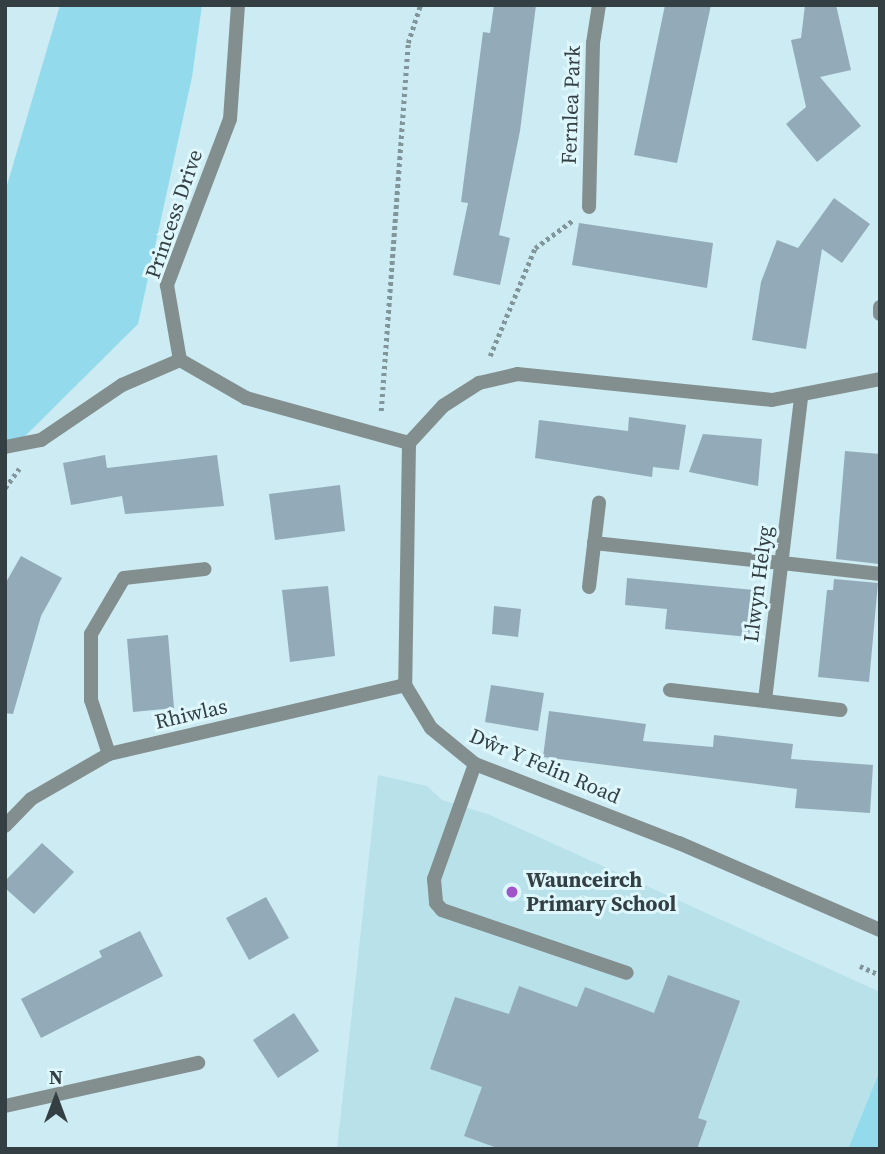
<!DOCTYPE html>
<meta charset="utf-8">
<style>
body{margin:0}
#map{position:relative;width:885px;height:1154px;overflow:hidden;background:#ccebf2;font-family:"Source Serif 4",serif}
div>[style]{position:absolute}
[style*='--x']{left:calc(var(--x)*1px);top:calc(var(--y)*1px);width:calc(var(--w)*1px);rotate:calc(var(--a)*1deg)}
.built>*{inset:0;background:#b8e1ea}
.green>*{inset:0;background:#93dbec}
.building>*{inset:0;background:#93abb9}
.path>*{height:4.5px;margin-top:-2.25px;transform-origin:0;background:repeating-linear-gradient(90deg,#81969b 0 3.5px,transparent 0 7px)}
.lane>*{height:14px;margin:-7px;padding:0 7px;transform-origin:7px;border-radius:7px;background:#828f8e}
.street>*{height:14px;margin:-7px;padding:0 7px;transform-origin:7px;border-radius:7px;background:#828f8e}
.dots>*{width:19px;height:19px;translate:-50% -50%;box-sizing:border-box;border:4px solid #def7fd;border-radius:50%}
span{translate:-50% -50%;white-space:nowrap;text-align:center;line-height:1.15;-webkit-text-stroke:6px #def7fd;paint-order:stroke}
.street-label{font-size:21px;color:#333f42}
.poi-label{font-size:21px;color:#333f42;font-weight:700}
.left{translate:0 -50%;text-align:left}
.frame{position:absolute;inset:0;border:7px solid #333f42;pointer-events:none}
.north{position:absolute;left:21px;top:1063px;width:70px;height:70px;-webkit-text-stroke:5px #def7fd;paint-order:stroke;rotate:0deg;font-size:19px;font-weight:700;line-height:28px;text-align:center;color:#333f42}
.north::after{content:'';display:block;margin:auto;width:24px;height:32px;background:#333f42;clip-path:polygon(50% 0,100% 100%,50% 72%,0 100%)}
</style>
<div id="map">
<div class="built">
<i style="clip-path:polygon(378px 775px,427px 786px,442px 800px,490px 815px,880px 992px,880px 1070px,848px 1149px,337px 1149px)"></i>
</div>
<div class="green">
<i style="clip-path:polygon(60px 5px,202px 5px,192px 77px,138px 324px,5px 456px,5px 192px)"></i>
<i style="clip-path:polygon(880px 1070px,880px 1149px,848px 1149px)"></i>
</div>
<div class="building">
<i style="clip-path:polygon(494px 5px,536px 5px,520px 131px,499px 235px,510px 238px,500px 285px,453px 275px,468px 203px,461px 202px,483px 32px,490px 33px)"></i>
<i style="clip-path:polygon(665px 5px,711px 5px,677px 163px,634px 155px)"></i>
<i style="clip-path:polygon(805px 5px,836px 5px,851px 70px,820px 77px,861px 126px,817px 162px,786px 124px,806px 107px,791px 40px,801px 38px)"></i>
<i style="clip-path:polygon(834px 198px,870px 224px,842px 263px,822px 249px,806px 349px,752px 340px,761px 282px,777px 240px,798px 248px)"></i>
<i style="clip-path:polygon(579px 223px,713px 243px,707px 288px,572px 265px)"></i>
<i style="clip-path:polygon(629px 417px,686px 425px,679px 470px,653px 467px,652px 477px,535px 458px,539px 420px,628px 431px)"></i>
<i style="clip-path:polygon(703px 434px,762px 439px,758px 486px,689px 472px)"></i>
<i style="clip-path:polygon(845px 451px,880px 454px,879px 564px,836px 559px)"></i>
<i style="clip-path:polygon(105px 455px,107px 468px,217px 455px,224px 506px,125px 514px,122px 496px,71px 505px,63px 463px)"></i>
<i style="clip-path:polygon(340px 485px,345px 531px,275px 540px,269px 494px)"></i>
<i style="clip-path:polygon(21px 556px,62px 578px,41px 616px,13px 714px,5px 713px,5px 584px)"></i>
<i style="clip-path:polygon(627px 578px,754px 590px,749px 637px,665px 629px,667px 609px,625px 605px)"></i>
<i style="clip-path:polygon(834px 579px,878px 583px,869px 682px,818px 677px,827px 590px,833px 590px)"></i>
<i style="clip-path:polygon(328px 586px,335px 656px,290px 662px,282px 590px)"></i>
<i style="clip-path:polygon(494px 606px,521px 609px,518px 637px,492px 634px)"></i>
<i style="clip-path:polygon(168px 635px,174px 708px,133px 712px,127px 639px)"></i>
<i style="clip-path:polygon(491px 685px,544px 693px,538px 731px,485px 722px)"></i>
<i style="clip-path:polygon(549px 711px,646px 724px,643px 741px,713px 747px,714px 735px,793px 744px,791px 759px,873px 765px,870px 813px,795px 808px,797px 789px,543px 757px)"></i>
<i style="clip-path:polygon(42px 843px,74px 872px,34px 914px,5px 888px,5px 881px)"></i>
<i style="clip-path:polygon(266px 897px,289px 938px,249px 960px,226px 918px)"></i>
<i style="clip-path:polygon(140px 931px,163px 976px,41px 1038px,21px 999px,102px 957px,99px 951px)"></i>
<i style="clip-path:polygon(668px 975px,740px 1001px,698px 1118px,707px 1121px,697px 1149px,500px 1149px,464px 1136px,482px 1087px,430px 1069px,455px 997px,509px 1014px,519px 986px,577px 1007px,585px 987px,654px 1013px)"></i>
<i style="clip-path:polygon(294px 1013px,319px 1051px,278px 1078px,253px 1040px)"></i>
</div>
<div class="path">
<i style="--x:490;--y:356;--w:117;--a:-67.4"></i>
<i style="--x:535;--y:248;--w:46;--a:-36.1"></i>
<i style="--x:381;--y:411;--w:369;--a:-85.8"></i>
<i style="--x:408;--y:43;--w:40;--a:-72"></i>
<i style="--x:5;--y:488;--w:24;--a:-54"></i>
<i style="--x:860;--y:966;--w:22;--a:24"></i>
</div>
<div class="lane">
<i style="--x:880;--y:307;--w:7;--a:90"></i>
<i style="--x:5;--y:447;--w:37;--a:-11"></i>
<i style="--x:782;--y:563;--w:99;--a:6.4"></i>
<i style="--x:475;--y:764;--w:122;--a:109.6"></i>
<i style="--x:434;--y:879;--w:24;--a:85"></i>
<i style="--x:436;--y:903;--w:9;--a:49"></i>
<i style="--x:442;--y:910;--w:195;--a:18.8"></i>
</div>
<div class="street">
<i style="--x:238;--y:5;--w:114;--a:94"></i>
<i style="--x:230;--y:119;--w:178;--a:110.8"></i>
<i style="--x:167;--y:285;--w:76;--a:80.2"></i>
<i style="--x:180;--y:360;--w:76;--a:29.9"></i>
<i style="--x:246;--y:398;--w:169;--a:15.4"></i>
<i style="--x:589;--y:207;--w:164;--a:-88.6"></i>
<i style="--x:593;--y:43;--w:38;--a:-81"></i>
<i style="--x:801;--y:398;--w:305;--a:96.8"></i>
<i style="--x:765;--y:701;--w:76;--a:6.8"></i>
<i style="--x:41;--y:440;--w:98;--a:-34.2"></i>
<i style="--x:122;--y:385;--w:63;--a:-23.3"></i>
<i style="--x:409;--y:443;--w:242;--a:90.9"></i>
<i style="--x:405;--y:685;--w:50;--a:58.8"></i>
<i style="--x:431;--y:728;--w:57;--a:39.3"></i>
<i style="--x:475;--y:764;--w:219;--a:21.2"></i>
<i style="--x:679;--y:843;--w:219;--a:23.4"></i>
<i style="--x:409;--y:443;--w:50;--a:-47.4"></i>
<i style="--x:443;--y:406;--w:43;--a:-32.6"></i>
<i style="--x:479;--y:383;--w:39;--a:-13"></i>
<i style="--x:517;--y:374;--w:256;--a:5.8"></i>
<i style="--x:772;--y:400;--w:110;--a:-11"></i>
<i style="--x:594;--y:543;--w:189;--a:6.1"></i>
<i style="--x:589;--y:587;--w:85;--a:-83.2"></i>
<i style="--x:670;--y:690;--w:96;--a:6.6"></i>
<i style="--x:109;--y:754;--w:57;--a:-108.4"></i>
<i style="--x:91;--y:700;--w:66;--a:-90"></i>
<i style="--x:91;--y:634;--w:65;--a:-59.5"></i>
<i style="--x:124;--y:578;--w:81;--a:-6.3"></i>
<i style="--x:5;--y:826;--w:37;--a:-46"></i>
<i style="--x:31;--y:799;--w:90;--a:-30"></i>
<i style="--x:109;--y:754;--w:304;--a:-13.1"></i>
<i style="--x:5;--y:1106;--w:198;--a:-12.6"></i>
</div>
<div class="dots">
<i style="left:512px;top:892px;background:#a055c8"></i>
</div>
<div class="street-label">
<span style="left:571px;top:105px;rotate:-88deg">Fernlea Park</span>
<span style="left:174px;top:214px;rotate:-71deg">Princess Drive</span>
<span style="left:758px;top:584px;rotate:-83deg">Llwyn Helyg</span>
<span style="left:191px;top:714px;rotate:-13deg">Rhiwlas</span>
<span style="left:545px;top:766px;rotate:23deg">Dŵr Y Felin Road</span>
</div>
<div class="poi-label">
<span class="left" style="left:526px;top:892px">Waunceirch<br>Primary School</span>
</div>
<div class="frame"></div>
<div class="north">N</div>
</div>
